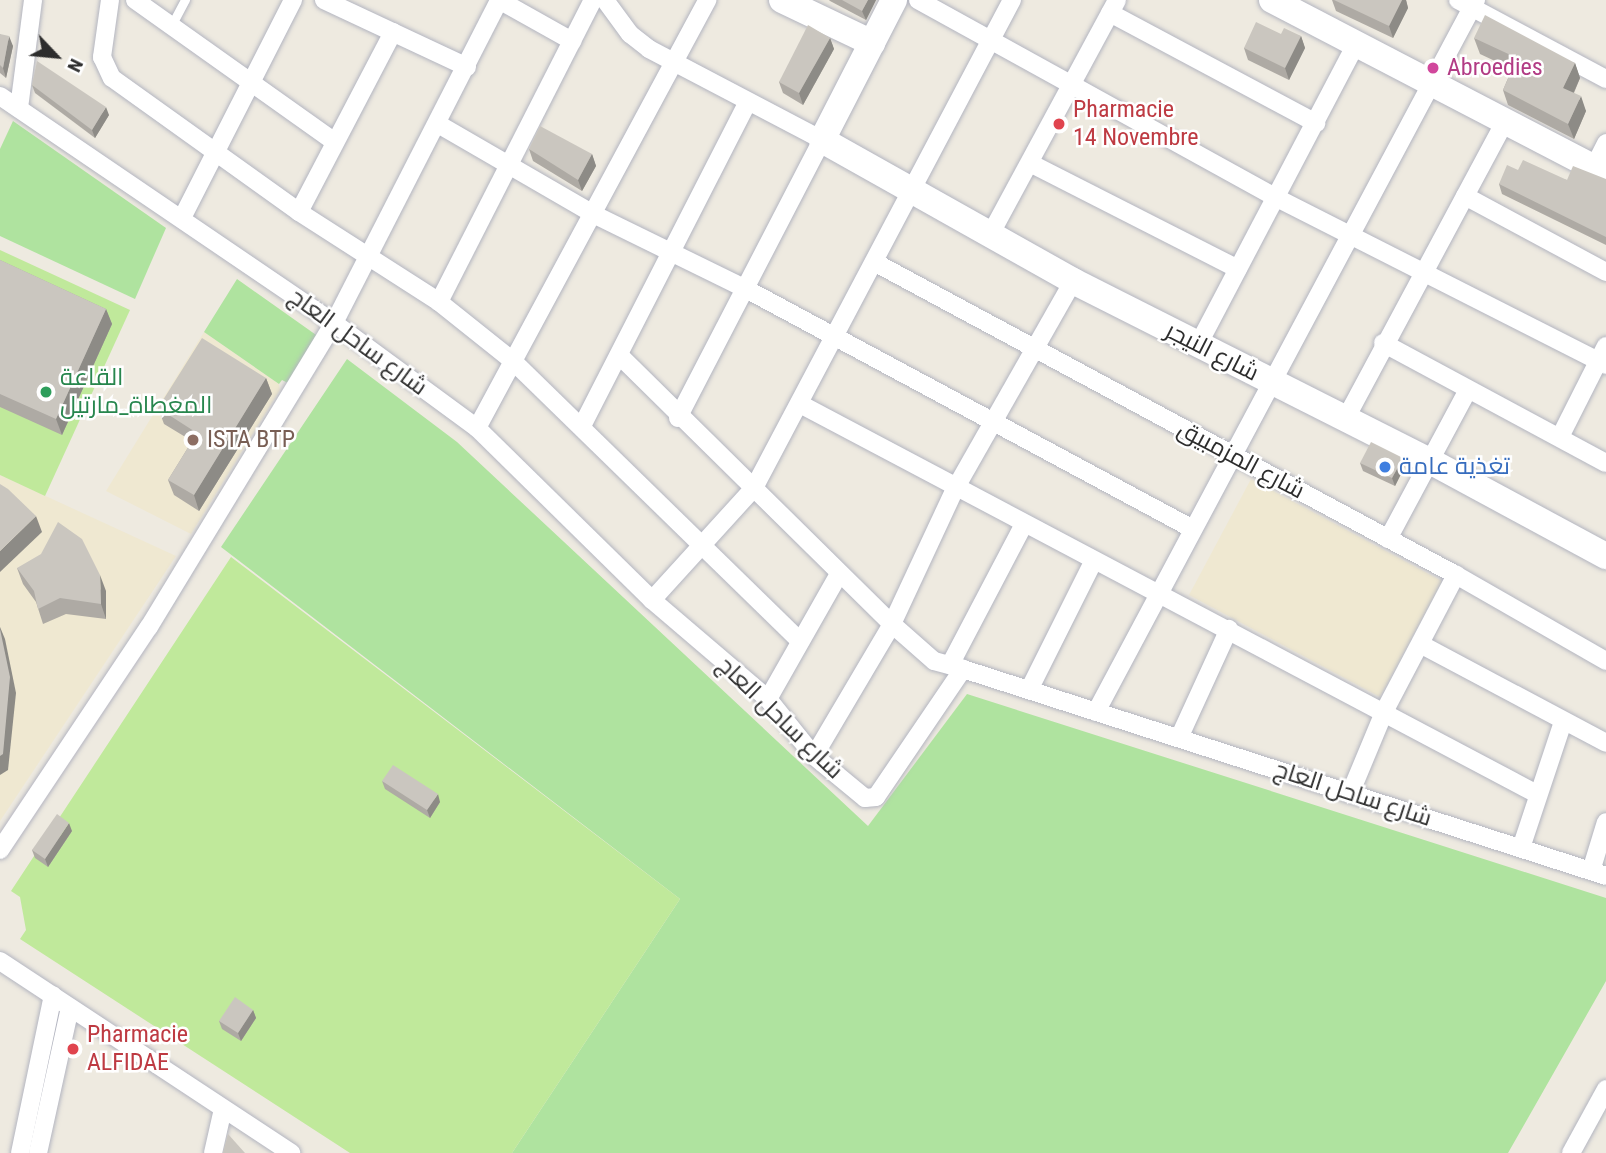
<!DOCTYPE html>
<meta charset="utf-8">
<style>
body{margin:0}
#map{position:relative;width:1606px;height:1153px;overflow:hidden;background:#eeeae0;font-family:"Roboto Condensed",Cairo,sans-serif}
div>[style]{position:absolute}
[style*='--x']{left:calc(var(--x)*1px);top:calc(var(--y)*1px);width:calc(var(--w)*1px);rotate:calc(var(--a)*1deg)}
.education>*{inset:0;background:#efe8d1}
.green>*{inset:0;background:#afe39f}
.pitch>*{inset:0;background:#c0e99b}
.roads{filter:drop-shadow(0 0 2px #b3b5c0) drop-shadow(0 0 2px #b3b5c0)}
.lane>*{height:9px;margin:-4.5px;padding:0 4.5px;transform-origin:4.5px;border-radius:4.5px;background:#fff}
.street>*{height:18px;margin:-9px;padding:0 9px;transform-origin:9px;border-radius:9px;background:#fff}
.secondary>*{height:26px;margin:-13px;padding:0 13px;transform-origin:13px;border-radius:13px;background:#fff}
.wall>*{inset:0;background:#aeaaa4}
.shaded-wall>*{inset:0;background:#8d8b86}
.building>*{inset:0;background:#cac6bf}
.dots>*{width:19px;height:19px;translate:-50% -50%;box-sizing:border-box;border:4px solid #fff;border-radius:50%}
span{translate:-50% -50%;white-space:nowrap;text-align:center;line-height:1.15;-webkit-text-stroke:5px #fff;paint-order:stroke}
.hotel-label{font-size:24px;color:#b23c85}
.left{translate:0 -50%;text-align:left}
.health-label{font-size:24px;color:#be3a42}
.street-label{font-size:24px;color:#2d2d2d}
.leisure-label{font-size:24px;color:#27864d}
.education-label{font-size:24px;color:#785e54}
.shop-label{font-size:24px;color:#366cbe}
.north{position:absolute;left:21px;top:21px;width:70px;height:70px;-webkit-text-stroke:5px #fff;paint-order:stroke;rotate:116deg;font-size:19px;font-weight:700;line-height:28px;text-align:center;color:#2d2d2d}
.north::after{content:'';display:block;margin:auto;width:24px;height:32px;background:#2d2d2d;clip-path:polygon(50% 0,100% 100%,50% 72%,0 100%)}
</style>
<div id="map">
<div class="education">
<i style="clip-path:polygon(204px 332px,279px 384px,280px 390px,191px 534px,106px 491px)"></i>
<i style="clip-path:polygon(0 475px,176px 556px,0 821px)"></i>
<i style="clip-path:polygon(1251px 479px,1442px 581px,1380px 697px,1189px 595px)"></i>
</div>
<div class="green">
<i style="clip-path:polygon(13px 121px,166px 228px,135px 299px,0 236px,0 149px)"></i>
<i style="clip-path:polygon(237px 279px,319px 337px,288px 383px,282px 380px,279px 384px,204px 332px)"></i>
<i style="clip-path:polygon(347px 359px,457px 442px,868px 826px,967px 694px,1606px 898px,1606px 981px,1508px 1153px,512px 1153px,680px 899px,221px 547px)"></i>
</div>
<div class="pitch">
<i style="clip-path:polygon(0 250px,130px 310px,45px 496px,0 475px)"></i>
<i style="clip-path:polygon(231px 557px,680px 899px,512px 1153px,350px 1153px,20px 939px,26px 930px,20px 897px,11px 891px)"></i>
</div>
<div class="roads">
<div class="lane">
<i style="--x:171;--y:26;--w:30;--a:-62"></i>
</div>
<div class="street">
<i style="--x:110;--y:0;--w:58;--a:98"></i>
<i style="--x:102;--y:57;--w:23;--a:65"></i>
<i style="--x:112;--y:78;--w:230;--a:35.6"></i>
<i style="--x:299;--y:212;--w:166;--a:32.7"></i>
<i style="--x:439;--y:302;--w:95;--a:38.6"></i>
<i style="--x:513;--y:361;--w:401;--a:44.3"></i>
<i style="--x:135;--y:0;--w:245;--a:35.4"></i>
<i style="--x:324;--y:0;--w:158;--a:25.1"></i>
<i style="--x:605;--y:0;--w:42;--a:53.7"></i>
<i style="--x:630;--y:34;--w:24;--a:38"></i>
<i style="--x:649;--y:49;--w:195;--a:27.7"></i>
<i style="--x:822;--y:140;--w:313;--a:117.4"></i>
<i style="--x:918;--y:0;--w:410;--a:28.9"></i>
<i style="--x:1277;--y:198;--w:369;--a:26.9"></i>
<i style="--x:1458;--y:0;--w:168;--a:28.1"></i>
<i style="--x:1110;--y:13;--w:234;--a:28.1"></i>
<i style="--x:0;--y:96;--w:404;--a:34.2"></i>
<i style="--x:334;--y:323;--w:177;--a:36.3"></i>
<i style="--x:477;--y:428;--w:245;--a:44.5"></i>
<i style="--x:652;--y:600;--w:153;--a:40.5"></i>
<i style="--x:768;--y:699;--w:73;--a:51.1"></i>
<i style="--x:814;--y:756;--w:66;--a:39.5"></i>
<i style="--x:865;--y:798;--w:11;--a:-5"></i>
<i style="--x:876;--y:797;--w:155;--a:-55.8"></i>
<i style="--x:963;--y:669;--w:675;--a:17.84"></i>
<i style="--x:19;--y:108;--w:109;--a:-82.6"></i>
<i style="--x:438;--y:124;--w:181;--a:30.1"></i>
<i style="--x:595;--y:215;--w:168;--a:26.1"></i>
<i style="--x:746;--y:289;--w:505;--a:28.24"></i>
<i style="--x:1030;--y:163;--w:233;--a:27"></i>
<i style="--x:1594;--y:167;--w:27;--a:-63"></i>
<i style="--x:1465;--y:196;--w:160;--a:28.3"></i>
<i style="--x:299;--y:212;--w:203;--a:-62.4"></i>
<i style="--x:182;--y:218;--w:245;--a:-63"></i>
<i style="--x:990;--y:235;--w:267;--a:-61.6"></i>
<i style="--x:874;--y:262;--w:661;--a:28.27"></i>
<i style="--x:1456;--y:575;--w:173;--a:29.8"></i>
<i style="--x:439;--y:302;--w:339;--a:-63"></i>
<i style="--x:1383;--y:343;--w:253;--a:28.3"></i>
<i style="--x:1198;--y:345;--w:340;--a:-62.3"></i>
<i style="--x:619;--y:355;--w:383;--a:44.6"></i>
<i style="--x:892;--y:624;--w:56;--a:41.4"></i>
<i style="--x:934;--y:661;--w:30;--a:15"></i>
<i style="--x:800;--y:404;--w:834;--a:27.89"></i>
<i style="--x:1346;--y:418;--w:335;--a:-61.8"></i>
<i style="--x:582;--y:426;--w:364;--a:-62.9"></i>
<i style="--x:477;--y:428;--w:486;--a:-61.7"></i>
<i style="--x:1560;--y:437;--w:102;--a:-63.2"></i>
<i style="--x:1388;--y:539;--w:169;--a:-61.8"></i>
<i style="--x:652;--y:600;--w:151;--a:-47.7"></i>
<i style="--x:754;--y:488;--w:552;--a:-62.14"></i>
<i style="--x:1422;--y:645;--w:208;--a:28"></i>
<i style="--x:950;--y:665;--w:157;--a:-62.3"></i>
<i style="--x:1029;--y:690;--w:143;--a:-63.4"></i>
<i style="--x:768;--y:699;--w:144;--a:-60.4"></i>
<i style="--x:1096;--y:712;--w:807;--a:-61.91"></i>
<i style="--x:1179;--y:738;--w:120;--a:-65.4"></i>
<i style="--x:814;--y:756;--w:153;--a:-59.4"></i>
<i style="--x:892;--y:624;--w:149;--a:-65"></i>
<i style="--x:955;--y:489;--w:239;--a:-60.4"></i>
<i style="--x:1350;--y:794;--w:91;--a:-67.4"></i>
<i style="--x:1385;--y:710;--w:153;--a:-62.3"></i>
<i style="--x:1521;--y:848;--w:133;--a:-71.6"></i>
<i style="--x:0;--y:850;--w:268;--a:-56.3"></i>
<i style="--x:149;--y:627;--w:356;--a:-58.7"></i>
<i style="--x:334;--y:323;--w:363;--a:-62.9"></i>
<i style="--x:499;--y:0;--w:84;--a:29.3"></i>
<i style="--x:1591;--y:871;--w:51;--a:-73"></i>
<i style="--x:0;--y:961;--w:349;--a:33.4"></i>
<i style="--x:20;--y:1153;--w:161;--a:-78.2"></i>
<i style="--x:38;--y:1153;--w:149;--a:-77.6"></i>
<i style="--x:213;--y:1153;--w:45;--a:-77.2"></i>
<i style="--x:1571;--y:1153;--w:73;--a:-61.3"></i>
</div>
<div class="secondary">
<i style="--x:782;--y:0;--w:100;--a:25.5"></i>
<i style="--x:894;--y:0;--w:157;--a:117.2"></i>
<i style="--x:822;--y:140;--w:288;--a:29.3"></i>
<i style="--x:1073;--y:281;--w:400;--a:26.8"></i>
<i style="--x:1430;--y:461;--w:200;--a:28.4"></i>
<i style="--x:1272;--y:0;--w:377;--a:27.5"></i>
</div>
</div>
<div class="wall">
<i style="clip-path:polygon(829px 0,876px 0,866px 20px,830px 1px)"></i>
<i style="clip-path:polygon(1332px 0,1406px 0,1408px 8px,1393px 38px,1336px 11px)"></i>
<i style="clip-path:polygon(0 34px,13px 46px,6px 78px,0 73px)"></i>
<i style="clip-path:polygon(1281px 34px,1301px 36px,1305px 48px,1289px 80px,1248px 60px,1244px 48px)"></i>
<i style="clip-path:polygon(830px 38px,834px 49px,803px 105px,783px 93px,779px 82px)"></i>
<i style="clip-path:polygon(1474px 38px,1575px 63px,1580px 78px,1574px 93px,1586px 111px,1574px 139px,1508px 105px,1503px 90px,1512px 69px,1480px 54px)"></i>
<i style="clip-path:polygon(32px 85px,109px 115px,95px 138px,35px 93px)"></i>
<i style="clip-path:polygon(529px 149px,592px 154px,596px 166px,582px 191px,533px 161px)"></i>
<i style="clip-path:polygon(1518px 170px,1567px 180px,1606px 179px,1606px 245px,1502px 194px,1499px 184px)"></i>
<i style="clip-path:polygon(0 260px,106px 309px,112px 324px,62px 435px,0 407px)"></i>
<i style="clip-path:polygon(266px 378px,272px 394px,199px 511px,174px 495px,168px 480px,192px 441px,164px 424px,158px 408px)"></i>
<i style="clip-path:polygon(1360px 463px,1405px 466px,1395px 486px,1363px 471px)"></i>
<i style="clip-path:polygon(17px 568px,106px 591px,106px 619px,66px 614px,43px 624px,36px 602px,23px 584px)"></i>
<i style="clip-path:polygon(382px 781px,440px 802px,430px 818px,385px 789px)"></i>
<i style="clip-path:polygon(72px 831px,48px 867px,35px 858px,32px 850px)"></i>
<i style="clip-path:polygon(253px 1010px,256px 1018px,241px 1041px,222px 1029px,219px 1021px)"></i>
</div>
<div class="shaded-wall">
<i style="clip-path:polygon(868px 0,876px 0,866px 20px,862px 11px)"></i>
<i style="clip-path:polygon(1402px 0,1406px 0,1408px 8px,1393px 38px,1389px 26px)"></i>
<i style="clip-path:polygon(9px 36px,13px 46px,6px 78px,3px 68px)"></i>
<i style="clip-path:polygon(1301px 36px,1305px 48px,1289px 80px,1285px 68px)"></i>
<i style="clip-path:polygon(830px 38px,834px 49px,803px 105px,799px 93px)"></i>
<i style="clip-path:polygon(1575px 63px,1580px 78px,1569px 103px,1563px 88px)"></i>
<i style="clip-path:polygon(1581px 96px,1586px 111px,1574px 139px,1568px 124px)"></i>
<i style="clip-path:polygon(106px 107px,109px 115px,95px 138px,92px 130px)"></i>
<i style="clip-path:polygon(592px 154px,596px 166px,582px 191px,578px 180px)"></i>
<i style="clip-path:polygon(106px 309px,112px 324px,62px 435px,56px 419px)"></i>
<i style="clip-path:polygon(266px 378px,272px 394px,199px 511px,194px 495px)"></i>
<i style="clip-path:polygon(1403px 458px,1405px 466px,1395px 486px,1392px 478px)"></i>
<i style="clip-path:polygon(36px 516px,42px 532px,0 572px,0 551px)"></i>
<i style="clip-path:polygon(100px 575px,106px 591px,106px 619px,101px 604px)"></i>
<i style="clip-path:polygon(0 627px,5px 639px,16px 693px,8px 770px,0 775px)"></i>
<i style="clip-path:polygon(438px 794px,440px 802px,430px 818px,427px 810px)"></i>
<i style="clip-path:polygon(69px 823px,72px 831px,48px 867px,45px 859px)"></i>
<i style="clip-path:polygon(253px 1010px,256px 1018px,241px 1041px,238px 1033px)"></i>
</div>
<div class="building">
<i style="clip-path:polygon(842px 0,868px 0,862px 11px)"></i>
<i style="clip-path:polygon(1334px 0,1402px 0,1389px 26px)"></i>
<i style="clip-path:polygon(1485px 15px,1575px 63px,1563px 88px,1581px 96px,1568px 124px,1503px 90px,1517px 58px,1474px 38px)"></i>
<i style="clip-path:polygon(1256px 22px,1281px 34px,1284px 28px,1301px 36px,1285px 68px,1244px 48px)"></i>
<i style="clip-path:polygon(808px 25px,830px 38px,799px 93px,779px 82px)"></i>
<i style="clip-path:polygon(0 34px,9px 36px,3px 68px,0 65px)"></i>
<i style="clip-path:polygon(37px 61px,106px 107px,92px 130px,32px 85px)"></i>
<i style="clip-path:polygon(540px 126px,592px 154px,578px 180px,529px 149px)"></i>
<i style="clip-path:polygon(1523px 160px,1567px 180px,1573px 166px,1606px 179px,1606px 237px,1499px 184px,1507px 165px,1518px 170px)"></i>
<i style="clip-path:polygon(0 260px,106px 309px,56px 419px,0 394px)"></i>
<i style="clip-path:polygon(202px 338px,266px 378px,194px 495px,168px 480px,197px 433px,158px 408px)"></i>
<i style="clip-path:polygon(1371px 442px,1403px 458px,1392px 478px,1360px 463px)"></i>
<i style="clip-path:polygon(0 484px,8px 489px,36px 516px,0 551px)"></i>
<i style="clip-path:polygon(58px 522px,82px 539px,100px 575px,101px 604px,60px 598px,38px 609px,34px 591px,17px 568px,41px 554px)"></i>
<i style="clip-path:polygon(0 629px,10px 677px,3px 754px,0 756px)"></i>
<i style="clip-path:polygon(393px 765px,438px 794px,427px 810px,382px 781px)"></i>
<i style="clip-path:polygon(57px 814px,69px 823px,45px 859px,32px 850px)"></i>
<i style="clip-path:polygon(235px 997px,253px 1010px,238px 1033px,219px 1021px)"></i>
<i style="clip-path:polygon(228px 1134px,245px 1153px,223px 1153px)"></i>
</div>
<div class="dots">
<i style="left:1433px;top:68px;background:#d1479c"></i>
<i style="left:1059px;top:124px;background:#e0444e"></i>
<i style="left:46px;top:392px;background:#2e9e5b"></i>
<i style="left:193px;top:440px;background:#8d6e63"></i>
<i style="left:1385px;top:467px;background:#3f7fe0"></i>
<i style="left:73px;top:1049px;background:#e0444e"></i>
</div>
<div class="hotel-label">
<span class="left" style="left:1447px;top:68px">Abroedies</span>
</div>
<div class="health-label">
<span class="left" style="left:1073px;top:124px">Pharmacie<br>14 Novembre</span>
<span class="left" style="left:87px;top:1049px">Pharmacie<br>ALFIDAE</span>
</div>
<div class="street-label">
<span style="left:358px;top:342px;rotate:36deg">شارع ساحل العاج</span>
<span style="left:1212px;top:352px;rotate:27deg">شارع النيجر</span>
<span style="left:1241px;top:460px;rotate:28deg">شارع المزمبيق</span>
<span style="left:780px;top:718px;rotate:44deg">شارع ساحل العاج</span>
<span style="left:1353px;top:794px;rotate:18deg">شارع ساحل العاج</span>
</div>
<div class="leisure-label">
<span class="left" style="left:60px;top:392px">القاعة<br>المغطاة_مارتيل</span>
</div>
<div class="education-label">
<span class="left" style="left:207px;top:440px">ISTA BTP</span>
</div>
<div class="shop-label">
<span class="left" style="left:1399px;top:467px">تغذية عامة</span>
</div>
<div class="north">N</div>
</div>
